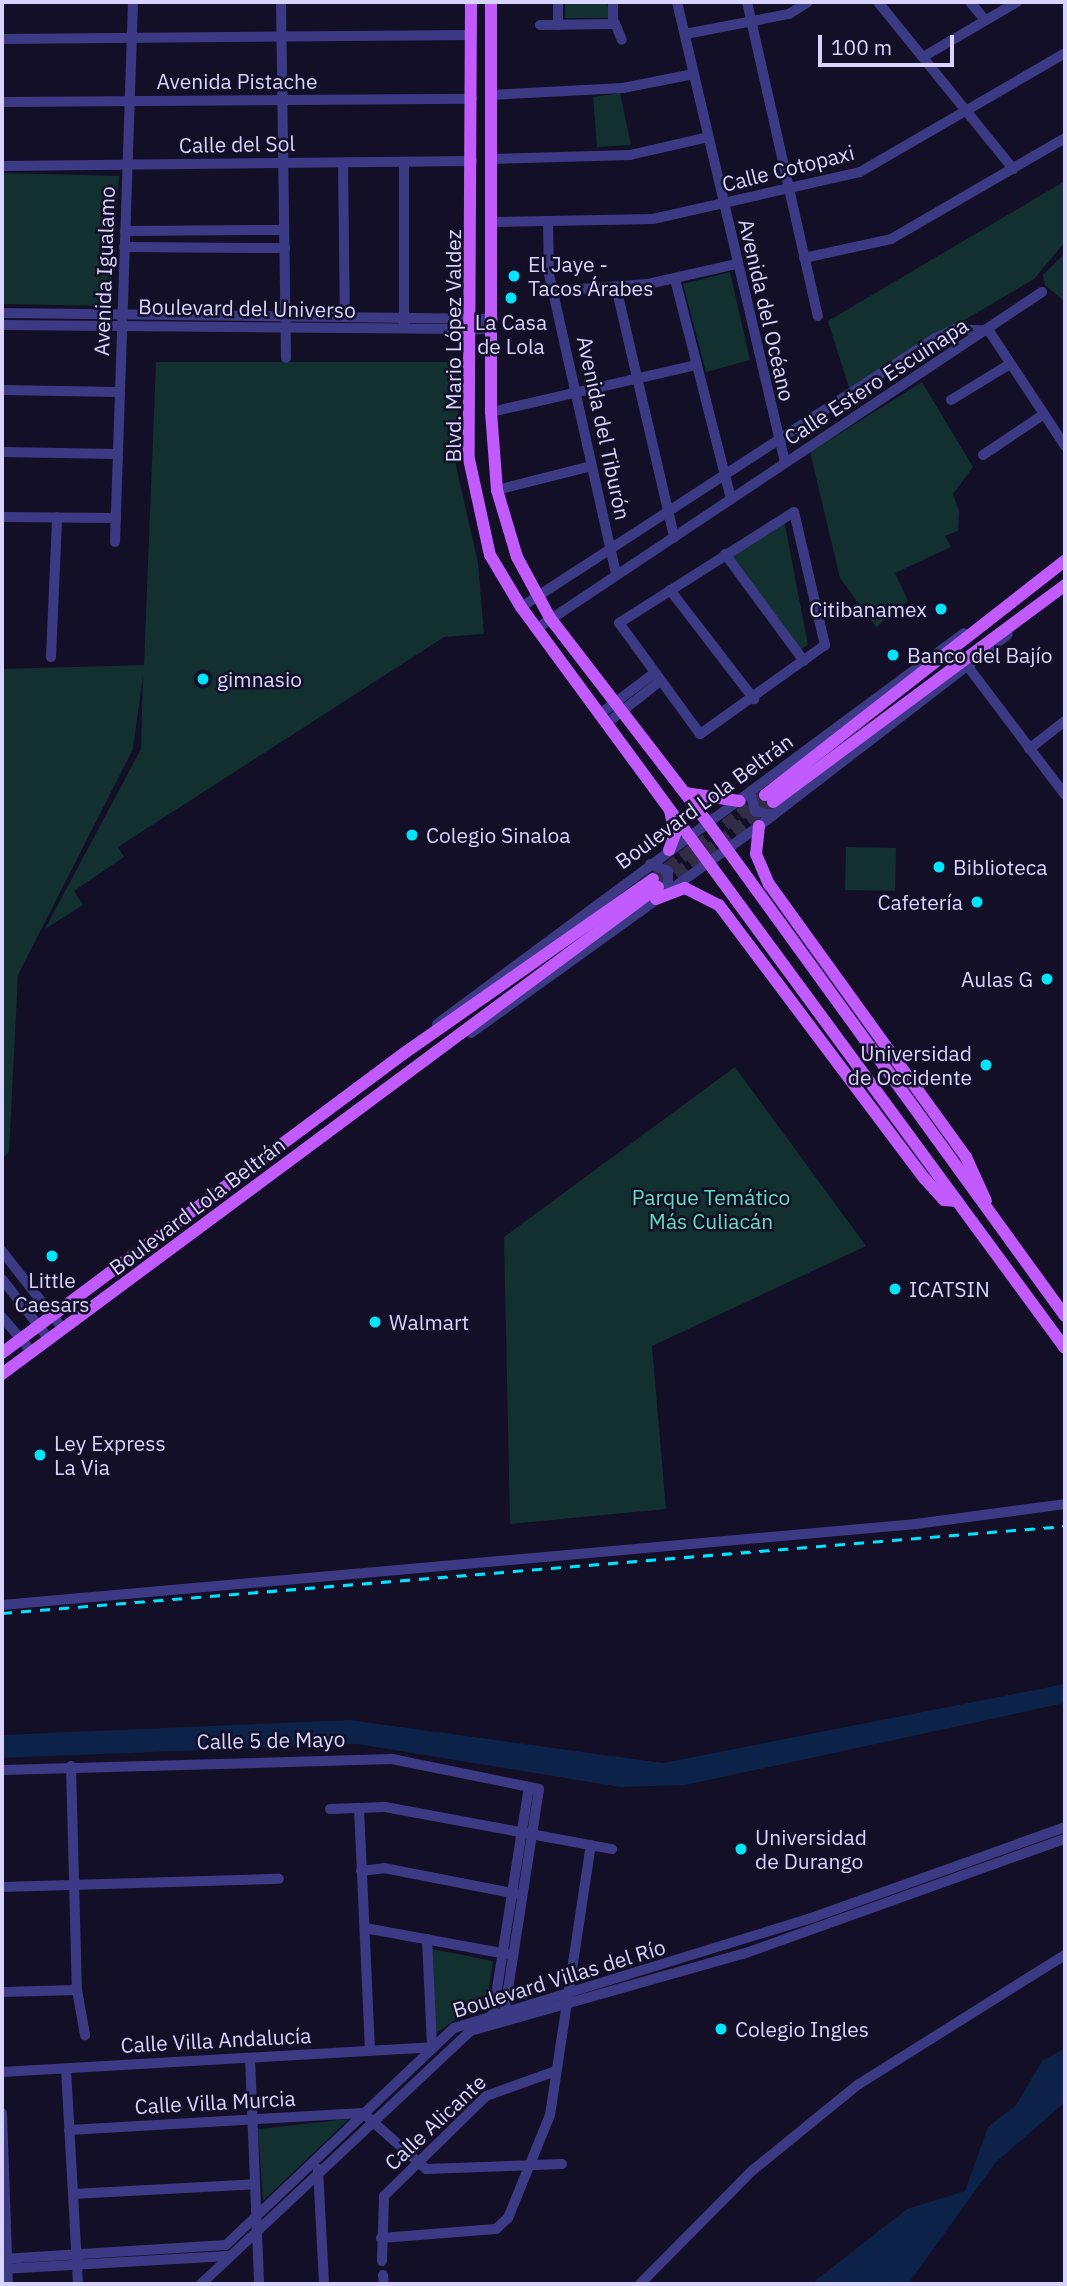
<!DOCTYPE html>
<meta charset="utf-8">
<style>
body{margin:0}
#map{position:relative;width:1067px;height:2286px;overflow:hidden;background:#130f26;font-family:"IBM Plex Sans",sans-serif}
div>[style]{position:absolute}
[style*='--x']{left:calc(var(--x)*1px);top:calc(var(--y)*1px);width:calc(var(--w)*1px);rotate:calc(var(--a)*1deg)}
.green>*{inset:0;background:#12302f}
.water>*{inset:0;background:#0c2248}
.major-tunnel>*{height:12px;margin-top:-6px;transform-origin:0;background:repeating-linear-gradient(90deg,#312d47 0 12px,transparent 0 18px)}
.minor>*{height:10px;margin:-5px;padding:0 5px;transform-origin:5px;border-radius:5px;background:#3d3a85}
.major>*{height:12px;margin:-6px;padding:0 6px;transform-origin:6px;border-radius:6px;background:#c25bff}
.rail>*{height:2.5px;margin-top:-1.25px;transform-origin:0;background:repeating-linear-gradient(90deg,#00e5ff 0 10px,transparent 0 19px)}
.dots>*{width:19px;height:19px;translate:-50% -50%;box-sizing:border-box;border:4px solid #130f26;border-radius:50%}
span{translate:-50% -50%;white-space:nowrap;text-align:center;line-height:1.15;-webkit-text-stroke:5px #130f26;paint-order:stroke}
.street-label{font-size:21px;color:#d9d4ff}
.poi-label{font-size:21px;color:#d9d4ff}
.left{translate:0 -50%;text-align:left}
.right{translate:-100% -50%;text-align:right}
.park-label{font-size:21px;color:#5fe0c0}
.frame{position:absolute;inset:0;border:4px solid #d9d4ff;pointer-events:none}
.scale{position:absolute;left:818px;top:35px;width:136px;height:32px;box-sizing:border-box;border:4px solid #d9d4ff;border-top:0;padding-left:9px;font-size:21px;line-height:24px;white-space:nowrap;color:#d9d4ff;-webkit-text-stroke:5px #130f26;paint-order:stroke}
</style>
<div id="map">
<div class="green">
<i style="clip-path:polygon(565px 2px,607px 2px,610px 18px,565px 18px)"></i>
<i style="clip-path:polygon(620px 93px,631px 145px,597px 147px,593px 97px)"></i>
<i style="clip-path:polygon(2px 173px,119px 176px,110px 306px,2px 304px)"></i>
<i style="clip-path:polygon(1065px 181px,1065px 242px,1034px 279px,849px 388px,828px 321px)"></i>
<i style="clip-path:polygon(1065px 253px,1065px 302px,1045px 285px,1043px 275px)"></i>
<i style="clip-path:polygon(730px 272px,750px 360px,706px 372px,683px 284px)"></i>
<i style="clip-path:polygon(156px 362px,460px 362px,456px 466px,478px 563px,484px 634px,444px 637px,118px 847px,124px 857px,74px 891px,83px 905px,45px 929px,141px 749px,143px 675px,133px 749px,18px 975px,9px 1152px,2px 1158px,2px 669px,144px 665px)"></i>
<i style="clip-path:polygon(922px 382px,973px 467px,953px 494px,959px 511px,958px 531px,945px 536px,951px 547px,895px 573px,908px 601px,876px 627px,840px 578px,810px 452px)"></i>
<i style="clip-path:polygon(784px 520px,808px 645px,797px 652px,729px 555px)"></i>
<i style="clip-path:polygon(846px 847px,896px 848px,895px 891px,845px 890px)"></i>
<i style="clip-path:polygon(735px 1067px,866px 1246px,652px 1346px,666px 1509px,510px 1524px,504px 1237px)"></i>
<i style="clip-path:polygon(432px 1949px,493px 1961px,486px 2010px,461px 2016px,432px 2036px)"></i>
<i style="clip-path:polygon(349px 2119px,263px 2201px,258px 2129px)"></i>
</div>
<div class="water">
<i style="clip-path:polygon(1065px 1684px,1065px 1703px,685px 1785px,621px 1787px,357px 1744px,2px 1758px,2px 1735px,349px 1720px,663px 1763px)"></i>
<i style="clip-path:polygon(1065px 2048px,1065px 2102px,995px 2163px,908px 2284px,811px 2284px,907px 2209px,965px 2191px,988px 2127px,1016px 2105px,1042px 2061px)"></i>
</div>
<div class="major-tunnel">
<i style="--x:653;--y:879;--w:140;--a:-36.9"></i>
<i style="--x:661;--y:885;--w:139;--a:-36.5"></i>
</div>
<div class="minor">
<i style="--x:281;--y:2;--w:356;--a:89.2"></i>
<i style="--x:558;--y:2;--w:23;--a:90"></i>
<i style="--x:677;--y:2;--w:473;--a:76.8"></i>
<i style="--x:747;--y:2;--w:322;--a:77.3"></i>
<i style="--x:878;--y:2;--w:215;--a:51"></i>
<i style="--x:970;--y:2;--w:23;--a:50"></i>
<i style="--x:615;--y:23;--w:18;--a:68"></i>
<i style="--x:540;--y:25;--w:73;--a:-0.8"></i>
<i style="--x:613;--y:24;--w:22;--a:-90"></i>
<i style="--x:685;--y:34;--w:106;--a:-10.9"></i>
<i style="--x:789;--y:14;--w:22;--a:-32"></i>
<i style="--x:2;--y:39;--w:470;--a:-0.5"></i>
<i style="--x:923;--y:57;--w:109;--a:-30.3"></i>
<i style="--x:491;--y:95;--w:132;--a:-3"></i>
<i style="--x:623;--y:88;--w:72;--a:-11.2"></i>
<i style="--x:2;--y:102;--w:470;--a:-0.4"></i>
<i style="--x:491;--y:159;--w:139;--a:-1.6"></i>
<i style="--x:630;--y:155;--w:80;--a:-13"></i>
<i style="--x:404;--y:162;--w:162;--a:90"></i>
<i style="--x:343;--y:163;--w:154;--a:89.3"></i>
<i style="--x:2;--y:166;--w:470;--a:-0.6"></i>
<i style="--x:548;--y:221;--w:53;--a:88.9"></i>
<i style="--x:549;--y:274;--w:306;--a:77.4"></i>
<i style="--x:491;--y:222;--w:162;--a:-1.1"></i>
<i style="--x:653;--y:219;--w:212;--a:-12.8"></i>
<i style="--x:860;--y:172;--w:237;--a:-30.1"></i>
<i style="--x:125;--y:231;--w:159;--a:-0.4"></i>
<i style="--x:124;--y:247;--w:161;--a:0.4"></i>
<i style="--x:804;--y:258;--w:89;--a:-12.3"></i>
<i style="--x:891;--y:239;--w:201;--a:-30.1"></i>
<i style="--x:675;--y:279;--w:227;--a:75.7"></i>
<i style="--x:616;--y:287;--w:257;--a:76.9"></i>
<i style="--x:554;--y:291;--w:94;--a:-4.3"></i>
<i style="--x:648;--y:284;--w:91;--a:-12.7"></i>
<i style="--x:2;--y:313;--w:491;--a:0.7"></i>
<i style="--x:2;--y:325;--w:491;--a:0.5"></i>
<i style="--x:989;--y:331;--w:138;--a:56.5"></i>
<i style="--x:2;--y:390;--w:116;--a:1"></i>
<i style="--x:951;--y:400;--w:69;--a:-31.4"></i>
<i style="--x:491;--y:412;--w:211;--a:-12.9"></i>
<i style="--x:2;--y:452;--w:115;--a:1"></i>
<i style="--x:983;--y:455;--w:73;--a:-33.9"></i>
<i style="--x:497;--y:490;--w:98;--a:-14.2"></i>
<i style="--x:794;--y:512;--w:137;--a:76.9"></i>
<i style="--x:825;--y:645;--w:153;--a:144.5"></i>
<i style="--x:700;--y:734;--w:137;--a:-126.1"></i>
<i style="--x:619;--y:623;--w:207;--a:-32.4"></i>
<i style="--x:2;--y:517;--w:114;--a:0.5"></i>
<i style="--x:115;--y:542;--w:540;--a:-88.09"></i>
<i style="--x:725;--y:554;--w:133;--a:53.6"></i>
<i style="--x:670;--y:590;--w:138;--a:52.4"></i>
<i style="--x:521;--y:607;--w:494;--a:-33"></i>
<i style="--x:935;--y:338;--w:22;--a:-24"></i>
<i style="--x:955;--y:329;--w:34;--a:3"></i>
<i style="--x:536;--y:629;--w:608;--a:-33.66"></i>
<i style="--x:51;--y:657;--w:140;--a:-87.5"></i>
<i style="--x:969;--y:668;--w:159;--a:52.9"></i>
<i style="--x:600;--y:714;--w:66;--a:-37"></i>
<i style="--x:607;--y:723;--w:66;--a:-38.3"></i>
<i style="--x:1029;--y:749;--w:46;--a:-37.9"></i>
<i style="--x:750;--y:792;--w:20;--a:75"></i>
<i style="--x:755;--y:811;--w:19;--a:12"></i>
<i style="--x:650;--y:864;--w:19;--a:21"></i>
<i style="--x:668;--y:871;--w:19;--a:90"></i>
<i style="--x:437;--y:1024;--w:656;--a:-36.57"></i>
<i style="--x:471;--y:1033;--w:355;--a:-35.7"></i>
<i style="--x:759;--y:826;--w:314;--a:-37.6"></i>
<i style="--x:2;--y:1251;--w:99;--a:52"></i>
<i style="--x:2;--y:1279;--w:76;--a:51.9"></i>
<i style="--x:2;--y:1317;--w:46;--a:49.4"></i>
<i style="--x:2;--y:1605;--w:918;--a:-5.06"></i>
<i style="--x:916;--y:1524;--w:150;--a:-7.6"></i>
<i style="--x:71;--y:1766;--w:224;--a:88.5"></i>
<i style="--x:77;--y:1990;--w:46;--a:79.9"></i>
<i style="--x:2;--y:1770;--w:390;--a:-1.6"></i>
<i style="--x:392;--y:1759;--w:150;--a:11.5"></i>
<i style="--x:539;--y:1789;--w:229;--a:98.8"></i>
<i style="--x:359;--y:1808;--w:243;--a:87.4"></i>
<i style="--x:330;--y:1809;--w:55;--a:-2.1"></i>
<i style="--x:385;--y:1807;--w:231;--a:10.5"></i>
<i style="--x:361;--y:1871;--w:23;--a:-7"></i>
<i style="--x:384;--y:1868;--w:135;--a:11.1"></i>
<i style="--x:2;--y:1887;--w:277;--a:-1.7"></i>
<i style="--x:365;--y:1928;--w:144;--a:10.4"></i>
<i style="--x:427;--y:1939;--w:108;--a:87.3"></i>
<i style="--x:2;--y:1992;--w:75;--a:-1.5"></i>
<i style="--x:492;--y:2020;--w:236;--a:-81"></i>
<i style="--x:250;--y:2058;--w:226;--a:87.7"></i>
<i style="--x:66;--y:2069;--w:215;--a:86.8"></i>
<i style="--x:2;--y:2072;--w:431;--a:-3.3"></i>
<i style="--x:2;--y:2113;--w:171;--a:88"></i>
<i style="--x:69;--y:2130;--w:294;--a:-3.3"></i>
<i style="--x:363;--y:2113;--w:84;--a:41.6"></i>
<i style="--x:426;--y:2169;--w:136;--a:-2.1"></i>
<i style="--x:318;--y:2169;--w:115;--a:87"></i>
<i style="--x:73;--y:2194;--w:182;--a:-3.1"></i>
<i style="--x:381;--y:2238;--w:115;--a:-4.5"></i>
<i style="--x:496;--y:2229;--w:16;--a:-43"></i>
<i style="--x:508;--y:2218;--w:111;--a:-67.8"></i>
<i style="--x:550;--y:2115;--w:273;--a:-81.4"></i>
<i style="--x:2;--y:2259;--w:224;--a:-3.6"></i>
<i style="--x:226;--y:2245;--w:315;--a:-43.6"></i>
<i style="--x:454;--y:2028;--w:377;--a:-17.1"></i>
<i style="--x:814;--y:1917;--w:267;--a:-19.7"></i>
<i style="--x:382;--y:2261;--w:65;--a:-88.2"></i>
<i style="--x:384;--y:2196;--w:143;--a:-44.4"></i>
<i style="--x:486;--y:2096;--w:74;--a:-19.7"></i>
<i style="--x:2;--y:2269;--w:226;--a:-3.3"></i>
<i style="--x:383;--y:2275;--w:9;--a:84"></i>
<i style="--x:201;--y:2284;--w:369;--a:-43.2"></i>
<i style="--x:470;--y:2031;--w:284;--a:-15.8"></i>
<i style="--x:743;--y:1954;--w:342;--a:-19.7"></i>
<i style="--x:640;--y:2284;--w:161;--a:-45.3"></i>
<i style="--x:753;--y:2170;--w:136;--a:-39.1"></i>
<i style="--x:859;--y:2084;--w:243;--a:-32.1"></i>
</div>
<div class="major">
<i style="--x:471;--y:2;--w:457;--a:90.3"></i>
<i style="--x:469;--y:459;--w:98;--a:77.7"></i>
<i style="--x:490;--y:555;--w:61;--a:59.2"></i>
<i style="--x:521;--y:607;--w:919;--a:53.72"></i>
<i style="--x:491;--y:2;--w:410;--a:90"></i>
<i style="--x:491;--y:412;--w:78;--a:85.6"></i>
<i style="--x:497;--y:490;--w:70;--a:73.4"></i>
<i style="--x:517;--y:557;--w:69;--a:61.6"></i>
<i style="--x:550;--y:618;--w:259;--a:52.4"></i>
<i style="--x:708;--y:823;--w:609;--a:54.09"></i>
<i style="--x:685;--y:793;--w:55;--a:8.4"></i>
<i style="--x:765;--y:795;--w:380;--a:-38"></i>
<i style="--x:773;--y:802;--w:364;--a:-36.6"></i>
<i style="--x:759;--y:826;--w:28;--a:96"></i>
<i style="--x:756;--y:854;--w:33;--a:67"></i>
<i style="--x:769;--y:884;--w:337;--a:54.2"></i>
<i style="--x:966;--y:1157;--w:48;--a:65.6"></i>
<i style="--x:669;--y:850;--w:17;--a:-69"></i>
<i style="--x:675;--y:834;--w:24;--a:-102"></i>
<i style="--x:656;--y:899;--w:31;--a:-21"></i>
<i style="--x:685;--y:888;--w:38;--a:27"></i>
<i style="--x:719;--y:905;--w:343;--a:53.1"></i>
<i style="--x:925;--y:1179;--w:28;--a:48"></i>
<i style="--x:944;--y:1200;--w:13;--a:4"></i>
<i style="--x:2;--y:1353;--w:500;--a:-36.71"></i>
<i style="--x:403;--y:1054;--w:305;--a:-35"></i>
<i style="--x:2;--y:1374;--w:817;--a:-36.59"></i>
</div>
<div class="rail">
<i style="--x:2;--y:1613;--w:1067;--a:-4.68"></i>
</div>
<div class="dots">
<i style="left:514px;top:276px;background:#00e5ff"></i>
<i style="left:511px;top:298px;background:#00e5ff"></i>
<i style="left:941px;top:609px;background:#00e5ff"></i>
<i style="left:893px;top:655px;background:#00e5ff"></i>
<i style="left:203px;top:679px;background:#00e5ff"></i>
<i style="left:412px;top:835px;background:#00e5ff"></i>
<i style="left:939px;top:867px;background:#00e5ff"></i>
<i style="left:977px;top:902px;background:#00e5ff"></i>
<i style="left:1047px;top:979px;background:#00e5ff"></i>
<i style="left:986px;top:1065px;background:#00e5ff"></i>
<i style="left:52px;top:1256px;background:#00e5ff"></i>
<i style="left:895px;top:1289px;background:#00e5ff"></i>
<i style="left:375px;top:1322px;background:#00e5ff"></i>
<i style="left:40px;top:1455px;background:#00e5ff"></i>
<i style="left:741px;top:1849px;background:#00e5ff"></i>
<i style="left:721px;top:2029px;background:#00e5ff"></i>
</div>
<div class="street-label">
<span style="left:237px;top:81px">Avenida Pistache</span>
<span style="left:237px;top:144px;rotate:-1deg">Calle del Sol</span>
<span style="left:788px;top:168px;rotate:-14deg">Calle Cotopaxi</span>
<span style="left:104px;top:271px;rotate:-88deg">Avenida Igualamo</span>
<span style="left:247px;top:308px;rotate:1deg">Boulevard del Universo</span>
<span style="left:767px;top:310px;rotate:77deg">Avenida del Océano</span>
<span style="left:453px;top:346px;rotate:-90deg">Blvd. Mario López Valdez</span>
<span style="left:876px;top:381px;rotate:-33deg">Calle Estero Escuinapa</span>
<span style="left:604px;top:428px;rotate:78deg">Avenida del Tiburón</span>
<span style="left:704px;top:801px;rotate:-36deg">Boulevard Lola Beltrán</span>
<span style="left:197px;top:1206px;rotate:-37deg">Boulevard Lola Beltrán</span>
<span style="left:271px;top:1740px;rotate:-1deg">Calle 5 de Mayo</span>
<span style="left:559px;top:1978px;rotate:-17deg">Boulevard Villas del Río</span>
<span style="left:216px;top:2040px;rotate:-3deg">Calle Villa Andalucía</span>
<span style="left:215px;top:2102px;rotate:-3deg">Calle Villa Murcia</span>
<span style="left:435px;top:2122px;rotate:-43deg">Calle Alicante</span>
</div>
<div class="poi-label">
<span class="left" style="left:528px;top:276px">El Jaye -<br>Tacos Árabes</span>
<span style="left:511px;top:334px">La Casa<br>de Lola</span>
<span class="right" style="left:927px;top:609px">Citibanamex</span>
<span class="left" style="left:907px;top:655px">Banco del Bajío</span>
<span class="left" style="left:217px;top:679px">gimnasio</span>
<span class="left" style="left:426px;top:835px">Colegio Sinaloa</span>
<span class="left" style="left:953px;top:867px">Biblioteca</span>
<span class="right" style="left:963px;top:902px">Cafetería</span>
<span class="right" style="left:1033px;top:979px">Aulas G</span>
<span class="right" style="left:972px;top:1065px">Universidad<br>de Occidente</span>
<span style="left:52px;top:1292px">Little<br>Caesars</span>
<span class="left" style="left:909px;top:1289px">ICATSIN</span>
<span class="left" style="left:389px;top:1322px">Walmart</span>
<span class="left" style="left:54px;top:1455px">Ley Express<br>La Via</span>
<span class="left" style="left:755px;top:1849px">Universidad<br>de Durango</span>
<span class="left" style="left:735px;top:2029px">Colegio Ingles</span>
</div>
<div class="park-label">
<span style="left:711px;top:1209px">Parque Temático<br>Más Culiacán</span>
</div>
<div class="frame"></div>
<div class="scale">100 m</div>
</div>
